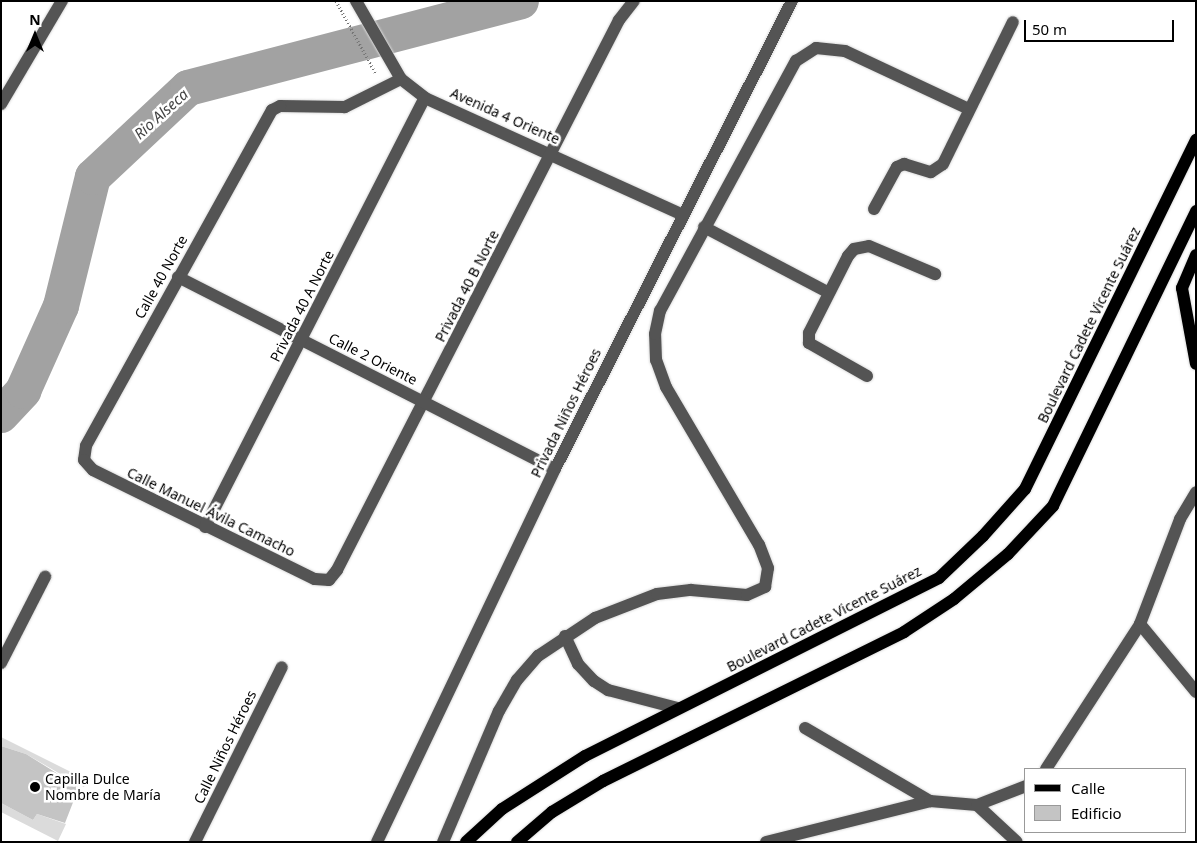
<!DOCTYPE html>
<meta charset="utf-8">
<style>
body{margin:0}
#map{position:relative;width:1197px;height:843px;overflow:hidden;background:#fff;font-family:"Noto Sans",sans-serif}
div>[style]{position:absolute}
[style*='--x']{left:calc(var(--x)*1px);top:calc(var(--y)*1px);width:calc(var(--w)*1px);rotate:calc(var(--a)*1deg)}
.green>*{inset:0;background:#dbdbdb}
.river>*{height:36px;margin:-18px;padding:0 18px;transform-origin:18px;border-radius:18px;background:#a2a2a2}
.building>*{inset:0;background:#c4c4c4}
.path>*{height:3px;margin-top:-1.5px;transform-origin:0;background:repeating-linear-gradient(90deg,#767676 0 1px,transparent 0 3.5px)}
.roads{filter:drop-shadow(0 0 1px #dbdbdb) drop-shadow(0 0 1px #dbdbdb)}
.minor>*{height:12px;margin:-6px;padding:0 6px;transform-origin:6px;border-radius:6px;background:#545454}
.major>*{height:12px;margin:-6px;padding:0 6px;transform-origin:6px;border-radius:6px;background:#000}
.dots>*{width:14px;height:14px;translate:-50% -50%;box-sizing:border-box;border:2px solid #fff;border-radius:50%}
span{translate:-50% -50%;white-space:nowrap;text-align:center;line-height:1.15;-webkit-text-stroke:5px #fff;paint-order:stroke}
.street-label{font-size:14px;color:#000}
.poi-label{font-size:14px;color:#000}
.left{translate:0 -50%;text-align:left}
.water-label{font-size:15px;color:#434343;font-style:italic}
.frame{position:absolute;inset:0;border:2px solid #000;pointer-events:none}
.legend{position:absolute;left:1024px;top:768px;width:162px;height:65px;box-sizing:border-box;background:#fff;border:1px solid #999;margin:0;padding:6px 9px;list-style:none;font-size:15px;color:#000}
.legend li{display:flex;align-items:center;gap:10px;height:25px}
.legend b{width:25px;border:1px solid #999}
.north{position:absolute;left:10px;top:10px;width:50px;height:50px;-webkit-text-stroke:4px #fff;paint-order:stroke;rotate:0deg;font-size:14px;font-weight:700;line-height:20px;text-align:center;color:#000}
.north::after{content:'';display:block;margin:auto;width:18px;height:22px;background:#000;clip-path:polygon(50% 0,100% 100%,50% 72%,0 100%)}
.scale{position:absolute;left:1024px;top:20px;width:150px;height:22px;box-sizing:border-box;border:2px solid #000;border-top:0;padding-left:6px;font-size:15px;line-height:18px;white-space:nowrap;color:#000;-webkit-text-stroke:4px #fff;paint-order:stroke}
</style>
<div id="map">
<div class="green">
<i style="clip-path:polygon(1px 737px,77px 775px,74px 782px,26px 754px,1px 746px)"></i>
<i style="clip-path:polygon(1px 803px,33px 820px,37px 814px,66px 824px,58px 841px,1px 812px)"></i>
</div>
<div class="river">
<i style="--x:1;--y:415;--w:33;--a:-47"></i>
<i style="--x:23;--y:391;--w:93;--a:-65.9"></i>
<i style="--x:61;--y:306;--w:133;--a:-76.1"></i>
<i style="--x:93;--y:177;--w:130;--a:-43.1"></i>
<i style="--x:188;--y:88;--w:344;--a:-14.6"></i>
</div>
<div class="building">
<i style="clip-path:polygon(1px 746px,26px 754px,79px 787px,65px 823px,37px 814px,33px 820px,1px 803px)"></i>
<i style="clip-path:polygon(77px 775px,87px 781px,84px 787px,74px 782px)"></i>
</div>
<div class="path">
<i style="--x:336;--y:1;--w:83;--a:61.3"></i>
</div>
<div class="roads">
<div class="minor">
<i style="--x:356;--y:1;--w:90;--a:60"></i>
<i style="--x:401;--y:79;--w:31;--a:38"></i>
<i style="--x:425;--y:98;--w:281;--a:24.4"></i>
<i style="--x:401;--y:79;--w:63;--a:153.4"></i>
<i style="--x:345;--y:107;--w:65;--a:-179.1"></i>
<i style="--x:280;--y:106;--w:9;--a:153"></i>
<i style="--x:272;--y:110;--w:384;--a:119"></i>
<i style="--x:86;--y:446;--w:14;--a:98"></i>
<i style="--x:84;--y:460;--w:13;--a:48"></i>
<i style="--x:93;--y:470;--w:247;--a:26.2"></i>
<i style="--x:315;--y:579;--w:14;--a:4"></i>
<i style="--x:329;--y:580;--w:13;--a:-51"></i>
<i style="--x:337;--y:570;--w:618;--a:-62.85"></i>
<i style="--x:619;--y:20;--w:24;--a:-52"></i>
<i style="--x:1;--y:104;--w:120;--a:-59.4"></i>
<i style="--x:874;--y:209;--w:48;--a:-61.3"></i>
<i style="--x:897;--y:167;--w:8;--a:-23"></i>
<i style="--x:904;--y:164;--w:28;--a:17"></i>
<i style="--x:931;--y:172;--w:14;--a:-34"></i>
<i style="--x:943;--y:164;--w:158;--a:-63.8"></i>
<i style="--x:704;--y:227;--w:141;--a:27.8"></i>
<i style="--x:178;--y:277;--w:423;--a:27"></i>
<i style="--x:867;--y:376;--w:67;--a:-150.4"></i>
<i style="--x:809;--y:343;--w:10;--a:-90"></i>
<i style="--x:809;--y:333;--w:86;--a:-63.1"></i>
<i style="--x:848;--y:256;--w:9;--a:-49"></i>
<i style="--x:854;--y:249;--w:15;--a:-11"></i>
<i style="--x:869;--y:246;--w:72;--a:23"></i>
<i style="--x:205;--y:527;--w:482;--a:-62.9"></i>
<i style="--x:1140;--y:624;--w:88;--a:50.5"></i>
<i style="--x:565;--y:636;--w:31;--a:65"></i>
<i style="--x:578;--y:664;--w:23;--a:47"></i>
<i style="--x:594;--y:681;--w:17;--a:33"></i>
<i style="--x:608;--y:690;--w:71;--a:14.6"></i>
<i style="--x:1;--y:663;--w:97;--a:-62.9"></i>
<i style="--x:805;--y:728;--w:145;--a:30.3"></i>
<i style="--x:1046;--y:769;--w:173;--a:-57"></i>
<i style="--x:1140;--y:624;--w:112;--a:-69.1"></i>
<i style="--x:1180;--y:519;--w:31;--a:-59"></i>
<i style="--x:977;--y:805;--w:53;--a:-21.2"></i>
<i style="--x:195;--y:842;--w:195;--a:-63.6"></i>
<i style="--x:377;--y:842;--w:413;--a:-64.5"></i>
<i style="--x:555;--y:469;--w:525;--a:-63.14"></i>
<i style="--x:443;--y:842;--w:142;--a:-66.9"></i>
<i style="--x:499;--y:711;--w:36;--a:-60"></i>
<i style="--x:517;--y:680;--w:32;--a:-49"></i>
<i style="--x:538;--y:656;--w:69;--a:-33.7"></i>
<i style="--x:595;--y:618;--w:66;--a:-21.2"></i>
<i style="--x:657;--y:594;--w:34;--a:-7"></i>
<i style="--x:691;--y:590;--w:56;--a:5.1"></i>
<i style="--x:747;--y:595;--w:20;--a:-24"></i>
<i style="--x:765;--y:587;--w:19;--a:-81"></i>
<i style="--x:768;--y:568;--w:25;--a:-111"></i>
<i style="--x:759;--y:545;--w:183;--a:-120.5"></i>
<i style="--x:666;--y:387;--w:29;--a:-110"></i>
<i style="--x:656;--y:360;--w:26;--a:-92"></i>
<i style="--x:655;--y:334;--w:24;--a:-78"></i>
<i style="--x:660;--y:311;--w:285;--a:-61.5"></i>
<i style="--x:796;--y:61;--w:24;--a:-33"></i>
<i style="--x:816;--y:48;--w:29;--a:6"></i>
<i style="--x:845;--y:51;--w:137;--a:25.1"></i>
<i style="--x:766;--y:842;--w:169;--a:-14"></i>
<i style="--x:930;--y:801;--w:47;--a:4.9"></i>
<i style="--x:977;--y:805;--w:54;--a:42.8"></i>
</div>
<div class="major">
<i style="--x:1196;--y:255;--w:36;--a:113"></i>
<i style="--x:1182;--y:288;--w:77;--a:79.6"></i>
<i style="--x:466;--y:842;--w:49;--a:-42.5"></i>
<i style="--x:502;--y:809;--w:98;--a:-32.6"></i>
<i style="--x:585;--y:756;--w:396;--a:-26.7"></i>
<i style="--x:939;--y:578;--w:61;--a:-43.7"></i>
<i style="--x:983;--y:536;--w:63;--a:-48.2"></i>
<i style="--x:1025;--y:489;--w:389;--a:-63.9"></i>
<i style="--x:517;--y:842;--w:46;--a:-40.6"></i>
<i style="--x:552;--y:812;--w:60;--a:-31.3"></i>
<i style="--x:603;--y:781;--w:336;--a:-26.3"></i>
<i style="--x:904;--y:632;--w:60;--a:-33.4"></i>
<i style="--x:954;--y:599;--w:70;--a:-39.8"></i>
<i style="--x:1008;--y:554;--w:66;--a:-46.8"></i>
<i style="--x:1053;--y:506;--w:328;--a:-64.1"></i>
</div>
</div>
<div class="dots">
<i style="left:35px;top:787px;background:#000"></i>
</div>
<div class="street-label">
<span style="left:505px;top:116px;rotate:24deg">Avenida 4 Oriente</span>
<span style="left:161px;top:277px;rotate:-61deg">Calle 40 Norte</span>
<span style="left:467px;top:286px;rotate:-63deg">Privada 40 B Norte</span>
<span style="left:302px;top:306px;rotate:-63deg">Privada 40 A Norte</span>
<span style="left:1089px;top:325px;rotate:-64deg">Boulevard Cadete Vicente Suárez</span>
<span style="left:373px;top:359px;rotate:27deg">Calle 2 Oriente</span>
<span style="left:566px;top:413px;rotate:-64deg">Privada Niños Héroes</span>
<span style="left:211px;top:512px;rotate:26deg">Calle Manuel Ávila Camacho</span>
<span style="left:824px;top:619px;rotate:-27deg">Boulevard Cadete Vicente Suárez</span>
<span style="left:225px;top:747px;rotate:-64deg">Calle Niños Héroes</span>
</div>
<div class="poi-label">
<span class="left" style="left:45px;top:787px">Capilla Dulce<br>Nombre de María</span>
</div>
<div class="water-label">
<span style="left:161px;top:114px;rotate:-42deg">Rio Alseca</span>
</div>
<div class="frame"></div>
<ul class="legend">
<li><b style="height:6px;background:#000"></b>Calle</li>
<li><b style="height:14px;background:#c4c4c4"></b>Edificio</li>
</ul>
<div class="north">N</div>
<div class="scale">50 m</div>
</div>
